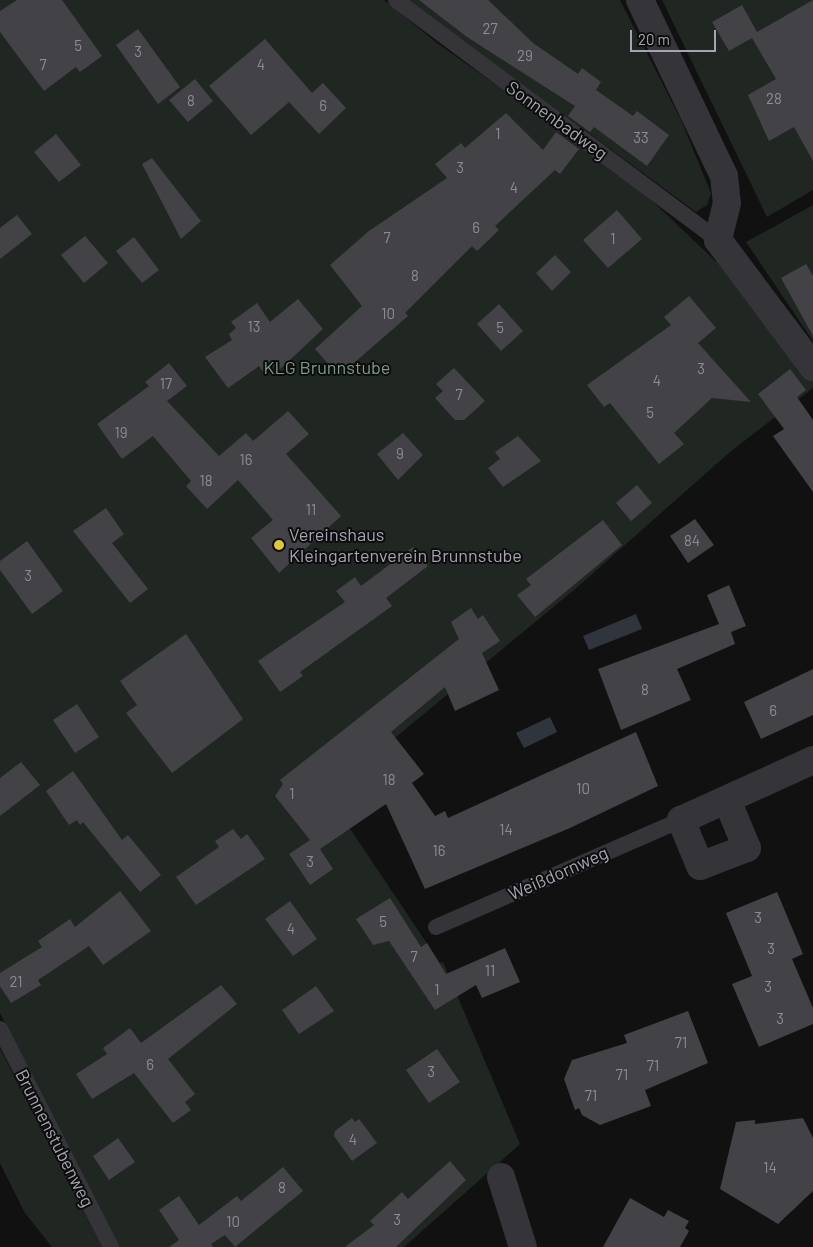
<!DOCTYPE html>
<meta charset="utf-8">
<style>
body{margin:0}
#map{position:relative;width:813px;height:1247px;overflow:hidden;background:#111112;font-family:Barlow,sans-serif}
div>[style]{position:absolute}
[style*='--x']{left:calc(var(--x)*1px);top:calc(var(--y)*1px);width:calc(var(--w)*1px);rotate:calc(var(--a)*1deg)}
.green>*{inset:0;background:#202622}
.water>*{inset:0;background:#30353d}
.building>*{inset:0;background:#434347}
.service>*{height:16px;margin:-8px;padding:0 8px;transform-origin:8px;border-radius:8px;background:#343439}
.minor>*{height:28px;margin:-14px;padding:0 14px;transform-origin:14px;border-radius:14px;background:#343439}
.dots>*{width:14px;height:14px;translate:-50% -50%;box-sizing:border-box;border:2px solid #0c0c0d;border-radius:50%}
span{translate:-50% -50%;white-space:nowrap;text-align:center;line-height:1.15;-webkit-text-stroke:4px #0c0c0d;paint-order:stroke}
.number-label{font-size:15px;color:#8c8c96}
.number-label span{-webkit-text-stroke-width:0}
.street-label{font-size:18px;color:#a4a5b1}
.park-label{font-size:18px;color:#7c9b84}
.poi-label{font-size:18px;color:#a4a5b1}
.left{translate:0 -50%;text-align:left}
.scale{position:absolute;left:630px;top:30px;width:86px;height:22px;box-sizing:border-box;border:2px solid #a4a5b1;border-top:0;padding-left:6px;font-size:15px;line-height:18px;white-space:nowrap;color:#a4a5b1;-webkit-text-stroke:4px #0c0c0d;paint-order:stroke}
</style>
<div id="map">
<div class="green">
<i style="clip-path:polygon(0 0,384px 0,437px 43px,628px 178px,765px 308px,813px 379px,813px 388px,730px 452px,574px 590px,327px 794px,440px 963px,443px 962px,520px 1144px,404px 1247px,118px 1247px,0 1013px)"></i>
<i style="clip-path:polygon(407px 0,620px 0,681px 120px,711px 193px,707px 205px,696px 212px)"></i>
<i style="clip-path:polygon(662px 0,813px 0,813px 190px,767px 217px)"></i>
<i style="clip-path:polygon(813px 205px,813px 341px,746px 242px)"></i>
<i style="clip-path:polygon(0 1048px,51px 1148px,102px 1247px,52px 1247px,25px 1213px,0 1163px)"></i>
</div>
<div class="water">
<i style="clip-path:polygon(636px 614px,642px 629px,589px 650px,583px 636px)"></i>
<i style="clip-path:polygon(550px 717px,557px 732px,524px 748px,516px 733px)"></i>
</div>
<div class="building">
<i style="clip-path:polygon(17px 0,62px 0,102px 56px,80px 72px,76px 67px,44px 91px,0 32px,0 11px)"></i>
<i style="clip-path:polygon(419px 0,488px 0,533px 43px,578px 74px,582px 68px,601px 82px,596px 90px,633px 116px,637px 111px,669px 135px,647px 166px,594px 127px,590px 132px,568px 116px,575px 106px,467px 37px)"></i>
<i style="clip-path:polygon(813px 0,813px 161px,794px 127px,769px 141px,748px 95px,776px 79px,752px 38px,729px 51px,712px 22px,742px 5px,757px 32px)"></i>
<i style="clip-path:polygon(138px 29px,180px 87px,158px 104px,116px 45px)"></i>
<i style="clip-path:polygon(265px 39px,312px 93px,323px 83px,346px 108px,319px 134px,289px 102px,251px 135px,209px 86px)"></i>
<i style="clip-path:polygon(195px 79px,213px 101px,188px 122px,169px 100px)"></i>
<i style="clip-path:polygon(506px 113px,543px 150px,556px 132px,579px 149px,560px 174px,555px 170px,495px 226px,499px 230px,477px 251px,472px 246px,405px 313px,408px 316px,339px 376px,315px 349px,362px 306px,330px 265px,369px 231px,447px 178px,435px 164px,461px 143px,465px 148px)"></i>
<i style="clip-path:polygon(56px 134px,81px 165px,59px 182px,34px 152px)"></i>
<i style="clip-path:polygon(152px 158px,201px 221px,181px 239px,142px 164px)"></i>
<i style="clip-path:polygon(617px 210px,642px 239px,608px 268px,583px 240px)"></i>
<i style="clip-path:polygon(17px 215px,32px 234px,0 259px,0 228px)"></i>
<i style="clip-path:polygon(85px 236px,108px 263px,84px 283px,61px 255px)"></i>
<i style="clip-path:polygon(134px 237px,159px 270px,142px 283px,116px 251px)"></i>
<i style="clip-path:polygon(555px 255px,571px 272px,552px 291px,536px 273px)"></i>
<i style="clip-path:polygon(806px 264px,813px 276px,813px 336px,781px 278px)"></i>
<i style="clip-path:polygon(689px 296px,716px 328px,698px 343px,751px 402px,712px 398px,674px 433px,684px 444px,659px 464px,610px 403px,604px 407px,587px 385px,671px 325px,664px 317px)"></i>
<i style="clip-path:polygon(298px 299px,323px 329px,278px 371px,272px 365px,263px 372px,259px 366px,228px 388px,205px 357px,232px 340px,229px 334px,236px 328px,231px 322px,257px 303px,270px 322px)"></i>
<i style="clip-path:polygon(499px 304px,523px 331px,501px 351px,477px 324px)"></i>
<i style="clip-path:polygon(169px 363px,187px 386px,167px 401px,219px 456px,246px 433px,253px 441px,288px 411px,309px 434px,286px 454px,341px 516px,279px 573px,251px 538px,273px 520px,238px 480px,207px 509px,186px 486px,191px 481px,153px 436px,122px 459px,97px 424px,149px 386px,145px 382px)"></i>
<i style="clip-path:polygon(454px 368px,485px 401px,464px 420px,455px 420px,435px 398px,443px 391px,436px 384px)"></i>
<i style="clip-path:polygon(790px 369px,806px 390px,797px 397px,813px 420px,813px 492px,773px 436px,784px 429px,758px 394px)"></i>
<i style="clip-path:polygon(403px 433px,423px 455px,398px 480px,377px 454px)"></i>
<i style="clip-path:polygon(518px 436px,541px 461px,503px 487px,488px 468px,500px 459px,495px 452px)"></i>
<i style="clip-path:polygon(637px 485px,652px 503px,631px 521px,616px 503px)"></i>
<i style="clip-path:polygon(106px 508px,124px 534px,112px 543px,148px 589px,130px 603px,73px 531px)"></i>
<i style="clip-path:polygon(695px 519px,714px 545px,688px 563px,670px 536px)"></i>
<i style="clip-path:polygon(603px 520px,622px 545px,535px 617px,517px 595px,531px 585px,526px 579px)"></i>
<i style="clip-path:polygon(27px 541px,63px 591px,32px 614px,0 570px,0 561px)"></i>
<i style="clip-path:polygon(413px 547px,428px 566px,386px 598px,392px 606px,300px 672px,303px 676px,280px 692px,258px 661px,345px 602px,336px 591px,355px 577px,361px 586px)"></i>
<i style="clip-path:polygon(729px 585px,746px 626px,731px 632px,735px 644px,677px 669px,691px 700px,621px 730px,598px 669px,719px 624px,707px 595px)"></i>
<i style="clip-path:polygon(471px 608px,478px 619px,483px 615px,500px 641px,482px 653px,499px 690px,455px 711px,445px 687px,391px 732px,424px 774px,412px 783px,435px 816px,445px 811px,448px 818px,636px 732px,658px 786px,570px 828px,425px 889px,386px 804px,320px 849px,333px 869px,310px 885px,289px 854px,310px 840px,275px 796px,283px 784px,280px 780px,459px 639px,451px 622px)"></i>
<i style="clip-path:polygon(186px 634px,243px 719px,172px 773px,126px 713px,137px 705px,120px 681px)"></i>
<i style="clip-path:polygon(813px 669px,813px 715px,761px 739px,744px 702px)"></i>
<i style="clip-path:polygon(77px 704px,99px 737px,75px 753px,53px 720px)"></i>
<i style="clip-path:polygon(21px 762px,40px 785px,0 816px,0 778px)"></i>
<i style="clip-path:polygon(73px 771px,122px 840px,128px 835px,161px 875px,140px 892px,83px 822px,80px 825px,77px 820px,69px 825px,46px 791px)"></i>
<i style="clip-path:polygon(233px 829px,241px 839px,247px 834px,265px 859px,196px 905px,176px 877px,219px 847px,215px 841px)"></i>
<i style="clip-path:polygon(120px 891px,151px 931px,103px 965px,89px 946px,38px 980px,41px 985px,11px 1003px,0 986px,0 973px,42px 947px,38px 941px,70px 919px,75px 927px)"></i>
<i style="clip-path:polygon(777px 892px,803px 954px,792px 959px,813px 1008px,813px 1024px,759px 1047px,732px 984px,752px 976px,726px 913px)"></i>
<i style="clip-path:polygon(390px 898px,421px 947px,427px 943px,446px 974px,505px 948px,520px 982px,482px 998px,476px 985px,435px 1010px,389px 941px,373px 945px,356px 919px)"></i>
<i style="clip-path:polygon(290px 901px,317px 939px,293px 956px,265px 919px)"></i>
<i style="clip-path:polygon(221px 985px,237px 1004px,168px 1059px,195px 1094px,185px 1102px,191px 1110px,173px 1123px,134px 1073px,92px 1099px,76px 1074px,107px 1054px,103px 1048px,130px 1028px,141px 1043px)"></i>
<i style="clip-path:polygon(316px 986px,334px 1011px,299px 1034px,282px 1010px)"></i>
<i style="clip-path:polygon(688px 1011px,708px 1063px,645px 1090px,651px 1106px,600px 1125px,582px 1115px,579px 1108px,575px 1110px,564px 1079px,572px 1060px,627px 1043px,624px 1035px)"></i>
<i style="clip-path:polygon(437px 1049px,460px 1082px,429px 1103px,406px 1070px)"></i>
<i style="clip-path:polygon(352px 1118px,355px 1122px,359px 1119px,377px 1143px,352px 1161px,334px 1136px,335px 1131px)"></i>
<i style="clip-path:polygon(803px 1118px,813px 1138px,813px 1191px,778px 1224px,720px 1189px,736px 1122px,755px 1120px,755px 1124px)"></i>
<i style="clip-path:polygon(118px 1138px,135px 1162px,109px 1180px,93px 1156px)"></i>
<i style="clip-path:polygon(450px 1161px,466px 1180px,396px 1247px,345px 1247px,374px 1225px,370px 1221px,402px 1192px,408px 1199px)"></i>
<i style="clip-path:polygon(283px 1167px,303px 1191px,235px 1247px,225px 1235px,211px 1244px,213px 1247px,169px 1247px,179px 1240px,159px 1210px,179px 1196px,199px 1225px,237px 1196px,241px 1201px)"></i>
<i style="clip-path:polygon(630px 1198px,664px 1217px,668px 1210px,689px 1221px,685px 1228px,689px 1231px,680px 1247px,603px 1247px)"></i>
</div>
<div class="service">
<i style="--x:396;--y:0;--w:402;--a:36.7"></i>
<i style="--x:436;--y:927;--w:267;--a:-23.6"></i>
<i style="--x:0;--y:1029;--w:245;--a:63"></i>
</div>
<div class="minor">
<i style="--x:640;--y:0;--w:195;--a:64.5"></i>
<i style="--x:724;--y:176;--w:27;--a:84"></i>
<i style="--x:727;--y:203;--w:38;--a:104"></i>
<i style="--x:718;--y:240;--w:159;--a:53.2"></i>
<i style="--x:727;--y:800;--w:52;--a:67.4"></i>
<i style="--x:747;--y:848;--w:50;--a:159"></i>
<i style="--x:700;--y:866;--w:50;--a:-112.4"></i>
<i style="--x:681;--y:820;--w:145;--a:-24.4"></i>
<i style="--x:501;--y:1177;--w:73;--a:72.6"></i>
</div>
<div class="dots">
<i style="left:279px;top:545px;background:#ddc73e"></i>
</div>
<div class="number-label">
<span style="left:490px;top:29px">27</span>
<span style="left:78px;top:46px">5</span>
<span style="left:138px;top:52px">3</span>
<span style="left:525px;top:56px">29</span>
<span style="left:43px;top:65px">7</span>
<span style="left:261px;top:65px">4</span>
<span style="left:774px;top:99px">28</span>
<span style="left:191px;top:101px">8</span>
<span style="left:323px;top:106px">6</span>
<span style="left:498px;top:134px">1</span>
<span style="left:641px;top:138px">33</span>
<span style="left:460px;top:168px">3</span>
<span style="left:514px;top:188px">4</span>
<span style="left:476px;top:228px">6</span>
<span style="left:387px;top:238px">7</span>
<span style="left:613px;top:239px">1</span>
<span style="left:415px;top:276px">8</span>
<span style="left:388px;top:314px">10</span>
<span style="left:254px;top:327px">13</span>
<span style="left:500px;top:328px">5</span>
<span style="left:701px;top:369px">3</span>
<span style="left:657px;top:381px">4</span>
<span style="left:166px;top:384px">17</span>
<span style="left:459px;top:395px">7</span>
<span style="left:650px;top:413px">5</span>
<span style="left:121px;top:433px">19</span>
<span style="left:400px;top:454px">9</span>
<span style="left:246px;top:460px">16</span>
<span style="left:206px;top:481px">18</span>
<span style="left:311px;top:510px">11</span>
<span style="left:692px;top:541px">84</span>
<span style="left:28px;top:576px">3</span>
<span style="left:645px;top:690px">8</span>
<span style="left:773px;top:711px">6</span>
<span style="left:389px;top:780px">18</span>
<span style="left:583px;top:789px">10</span>
<span style="left:292px;top:794px">1</span>
<span style="left:506px;top:830px">14</span>
<span style="left:439px;top:851px">16</span>
<span style="left:310px;top:862px">3</span>
<span style="left:758px;top:918px">3</span>
<span style="left:383px;top:922px">5</span>
<span style="left:291px;top:929px">4</span>
<span style="left:771px;top:949px">3</span>
<span style="left:414px;top:957px">7</span>
<span style="left:490px;top:971px">11</span>
<span style="left:16px;top:982px">21</span>
<span style="left:768px;top:987px">3</span>
<span style="left:437px;top:990px">1</span>
<span style="left:780px;top:1019px">3</span>
<span style="left:681px;top:1043px">71</span>
<span style="left:150px;top:1065px">6</span>
<span style="left:653px;top:1066px">71</span>
<span style="left:431px;top:1072px">3</span>
<span style="left:622px;top:1075px">71</span>
<span style="left:591px;top:1096px">71</span>
<span style="left:353px;top:1140px">4</span>
<span style="left:770px;top:1168px">14</span>
<span style="left:282px;top:1188px">8</span>
<span style="left:397px;top:1220px">3</span>
<span style="left:233px;top:1222px">10</span>
</div>
<div class="street-label">
<span style="left:557px;top:120px;rotate:36deg">Sonnenbadweg</span>
<span style="left:558px;top:873px;rotate:-24deg">Weißdornweg</span>
<span style="left:55px;top:1138px;rotate:63deg">Brunnenstubenweg</span>
</div>
<div class="park-label">
<span style="left:327px;top:367px">KLG Brunnstube</span>
</div>
<div class="poi-label">
<span class="left" style="left:289px;top:545px">Vereinshaus<br>Kleingartenverein Brunnstube</span>
</div>
<div class="scale">20 m</div>
</div>
